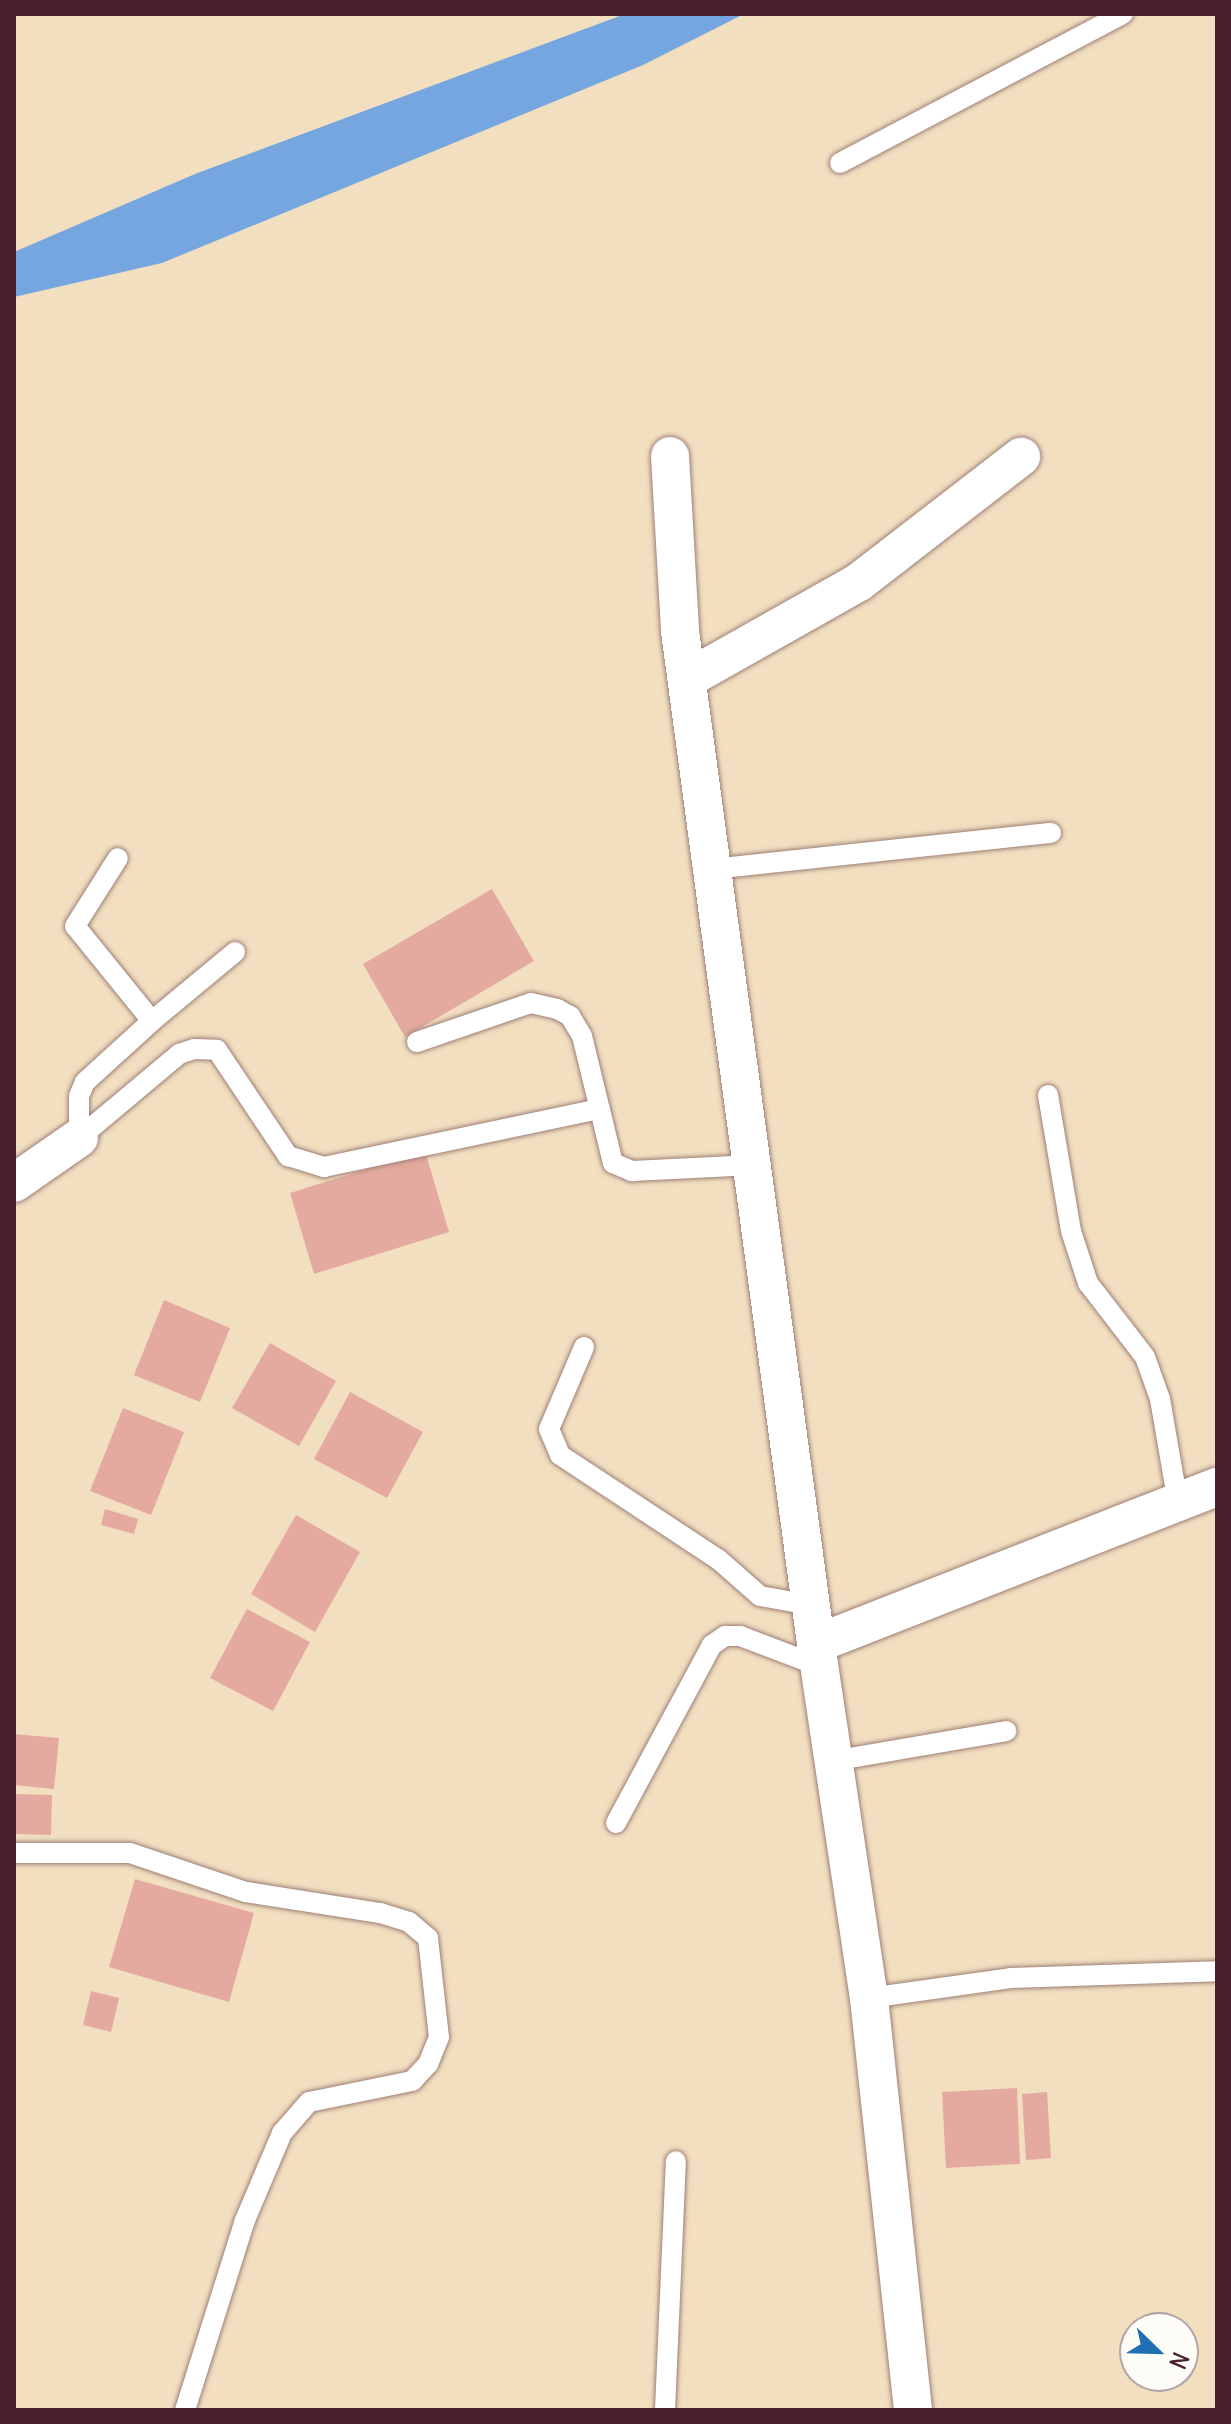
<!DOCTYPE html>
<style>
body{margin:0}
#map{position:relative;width:1231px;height:2424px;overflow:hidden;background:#f1dfc0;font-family:Delius,sans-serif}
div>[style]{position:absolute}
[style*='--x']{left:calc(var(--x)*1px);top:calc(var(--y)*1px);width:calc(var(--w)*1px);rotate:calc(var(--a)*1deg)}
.water>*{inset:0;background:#75a6e0}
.building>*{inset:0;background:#e4aa9f}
.roads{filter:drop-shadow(0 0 2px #9e7f76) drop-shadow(0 0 2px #9e7f76)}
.service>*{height:20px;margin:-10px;padding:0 10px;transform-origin:10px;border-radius:10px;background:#fff}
.minor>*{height:38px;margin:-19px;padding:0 19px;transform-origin:19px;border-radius:19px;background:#fff}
span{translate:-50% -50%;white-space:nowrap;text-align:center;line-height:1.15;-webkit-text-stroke:6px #fdfcf7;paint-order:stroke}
.frame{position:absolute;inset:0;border:16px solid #4a1f2b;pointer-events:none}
.north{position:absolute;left:1119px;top:2312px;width:80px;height:80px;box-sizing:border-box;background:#fdfcf7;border:2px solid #b5a4a5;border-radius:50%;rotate:113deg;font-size:22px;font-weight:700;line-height:32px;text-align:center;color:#4a1f2b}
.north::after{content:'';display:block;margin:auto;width:28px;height:36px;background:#1f6fb2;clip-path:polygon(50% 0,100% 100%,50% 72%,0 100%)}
</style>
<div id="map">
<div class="water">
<i style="clip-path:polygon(625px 14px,744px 14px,643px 65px,162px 263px,14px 297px,14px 252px,195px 174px)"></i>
</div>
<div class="building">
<i style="clip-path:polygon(492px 889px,534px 961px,405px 1037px,363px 964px)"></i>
<i style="clip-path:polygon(425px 1151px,449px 1232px,314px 1274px,290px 1193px)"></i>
<i style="clip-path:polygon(164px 1300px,230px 1328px,200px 1402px,134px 1375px)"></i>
<i style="clip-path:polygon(270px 1343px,336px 1381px,299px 1446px,232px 1408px)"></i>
<i style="clip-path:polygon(350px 1392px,423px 1432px,387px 1498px,314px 1459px)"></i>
<i style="clip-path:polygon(123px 1408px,184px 1432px,151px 1515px,90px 1491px)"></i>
<i style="clip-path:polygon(105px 1509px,138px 1519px,134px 1534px,101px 1525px)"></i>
<i style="clip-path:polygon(296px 1515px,360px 1552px,315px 1632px,251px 1594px)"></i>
<i style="clip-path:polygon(247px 1609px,310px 1642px,273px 1711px,210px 1678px)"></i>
<i style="clip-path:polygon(14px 1734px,59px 1738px,54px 1789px,14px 1785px)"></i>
<i style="clip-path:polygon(14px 1794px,52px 1795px,51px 1835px,14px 1834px)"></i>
<i style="clip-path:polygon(135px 1879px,254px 1913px,229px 2002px,109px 1967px)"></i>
<i style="clip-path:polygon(91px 1991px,119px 1998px,111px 2032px,83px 2025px)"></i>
<i style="clip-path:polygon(1017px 2088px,1020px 2164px,946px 2168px,942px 2092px)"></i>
<i style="clip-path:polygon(1047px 2092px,1051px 2158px,1026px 2160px,1022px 2094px)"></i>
</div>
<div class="roads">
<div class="service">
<i style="--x:840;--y:163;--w:320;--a:-27.8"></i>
<i style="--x:713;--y:869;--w:340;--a:-6.1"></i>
<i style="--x:152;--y:1021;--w:108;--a:-39.7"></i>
<i style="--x:417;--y:1042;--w:120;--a:-18.9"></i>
<i style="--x:531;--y:1003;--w:27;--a:13"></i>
<i style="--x:557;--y:1009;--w:15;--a:28"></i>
<i style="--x:570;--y:1016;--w:23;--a:59"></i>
<i style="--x:582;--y:1036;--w:131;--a:76.3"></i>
<i style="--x:613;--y:1163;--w:21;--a:23"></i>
<i style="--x:632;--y:1171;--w:122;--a:-2.8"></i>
<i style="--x:1048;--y:1095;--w:138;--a:80.4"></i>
<i style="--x:1071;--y:1231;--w:55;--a:71.9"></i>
<i style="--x:1088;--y:1283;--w:93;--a:52.4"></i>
<i style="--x:1145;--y:1357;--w:45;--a:70.3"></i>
<i style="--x:1160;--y:1399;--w:106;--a:80.2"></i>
<i style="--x:79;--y:1138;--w:131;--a:-40"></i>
<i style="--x:179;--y:1054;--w:16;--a:-18"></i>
<i style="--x:194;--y:1049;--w:23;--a:2"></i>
<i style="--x:217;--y:1050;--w:128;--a:56.2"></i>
<i style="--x:288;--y:1156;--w:38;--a:17"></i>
<i style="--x:324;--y:1167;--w:282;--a:-11.9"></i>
<i style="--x:79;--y:1138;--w:42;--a:-90"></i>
<i style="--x:79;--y:1096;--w:15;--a:-67"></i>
<i style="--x:85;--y:1082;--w:91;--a:-42.3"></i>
<i style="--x:152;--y:1021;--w:122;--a:-129"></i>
<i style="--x:75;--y:926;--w:80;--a:-57.7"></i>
<i style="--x:584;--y:1347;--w:89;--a:113.1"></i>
<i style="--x:549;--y:1429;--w:28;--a:67"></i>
<i style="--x:560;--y:1455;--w:189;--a:33.4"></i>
<i style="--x:718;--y:1559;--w:56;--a:41.4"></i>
<i style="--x:760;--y:1596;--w:52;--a:10"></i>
<i style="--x:833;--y:1761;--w:176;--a:-9.8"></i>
<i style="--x:616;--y:1823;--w:202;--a:-61.7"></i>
<i style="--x:712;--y:1645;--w:16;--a:-35"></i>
<i style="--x:725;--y:1636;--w:15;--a:0"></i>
<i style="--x:740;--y:1636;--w:85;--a:20.8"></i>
<i style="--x:14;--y:1853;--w:116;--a:0"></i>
<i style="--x:130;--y:1853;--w:122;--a:18.6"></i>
<i style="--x:246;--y:1892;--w:136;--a:8.9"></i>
<i style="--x:380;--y:1913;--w:30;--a:17"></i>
<i style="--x:409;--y:1922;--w:25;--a:40"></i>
<i style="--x:428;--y:1938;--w:100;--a:83.7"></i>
<i style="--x:439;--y:2037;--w:29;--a:112"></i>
<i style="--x:428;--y:2064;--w:23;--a:133"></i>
<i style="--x:412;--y:2081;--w:105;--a:168.5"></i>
<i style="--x:309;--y:2102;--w:41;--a:131.1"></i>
<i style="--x:282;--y:2133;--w:95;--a:113"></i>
<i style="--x:245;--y:2220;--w:199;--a:107.5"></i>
<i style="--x:869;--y:1998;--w:143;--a:-8"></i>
<i style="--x:1011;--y:1978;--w:206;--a:-1.9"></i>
<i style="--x:665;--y:2410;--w:249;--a:-87.5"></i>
</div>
<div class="minor">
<i style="--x:670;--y:456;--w:175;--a:86.7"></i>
<i style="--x:680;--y:631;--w:1022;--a:82.35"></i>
<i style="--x:816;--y:1644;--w:358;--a:81.5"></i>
<i style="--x:869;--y:1998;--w:414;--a:83.9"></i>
<i style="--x:687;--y:679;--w:197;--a:-29.4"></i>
<i style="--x:859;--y:582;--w:205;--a:-37.7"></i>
<i style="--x:14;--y:1183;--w:79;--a:-34.7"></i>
<i style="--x:816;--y:1644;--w:431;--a:-21.4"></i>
</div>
</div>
<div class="frame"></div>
<div class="north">N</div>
</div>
